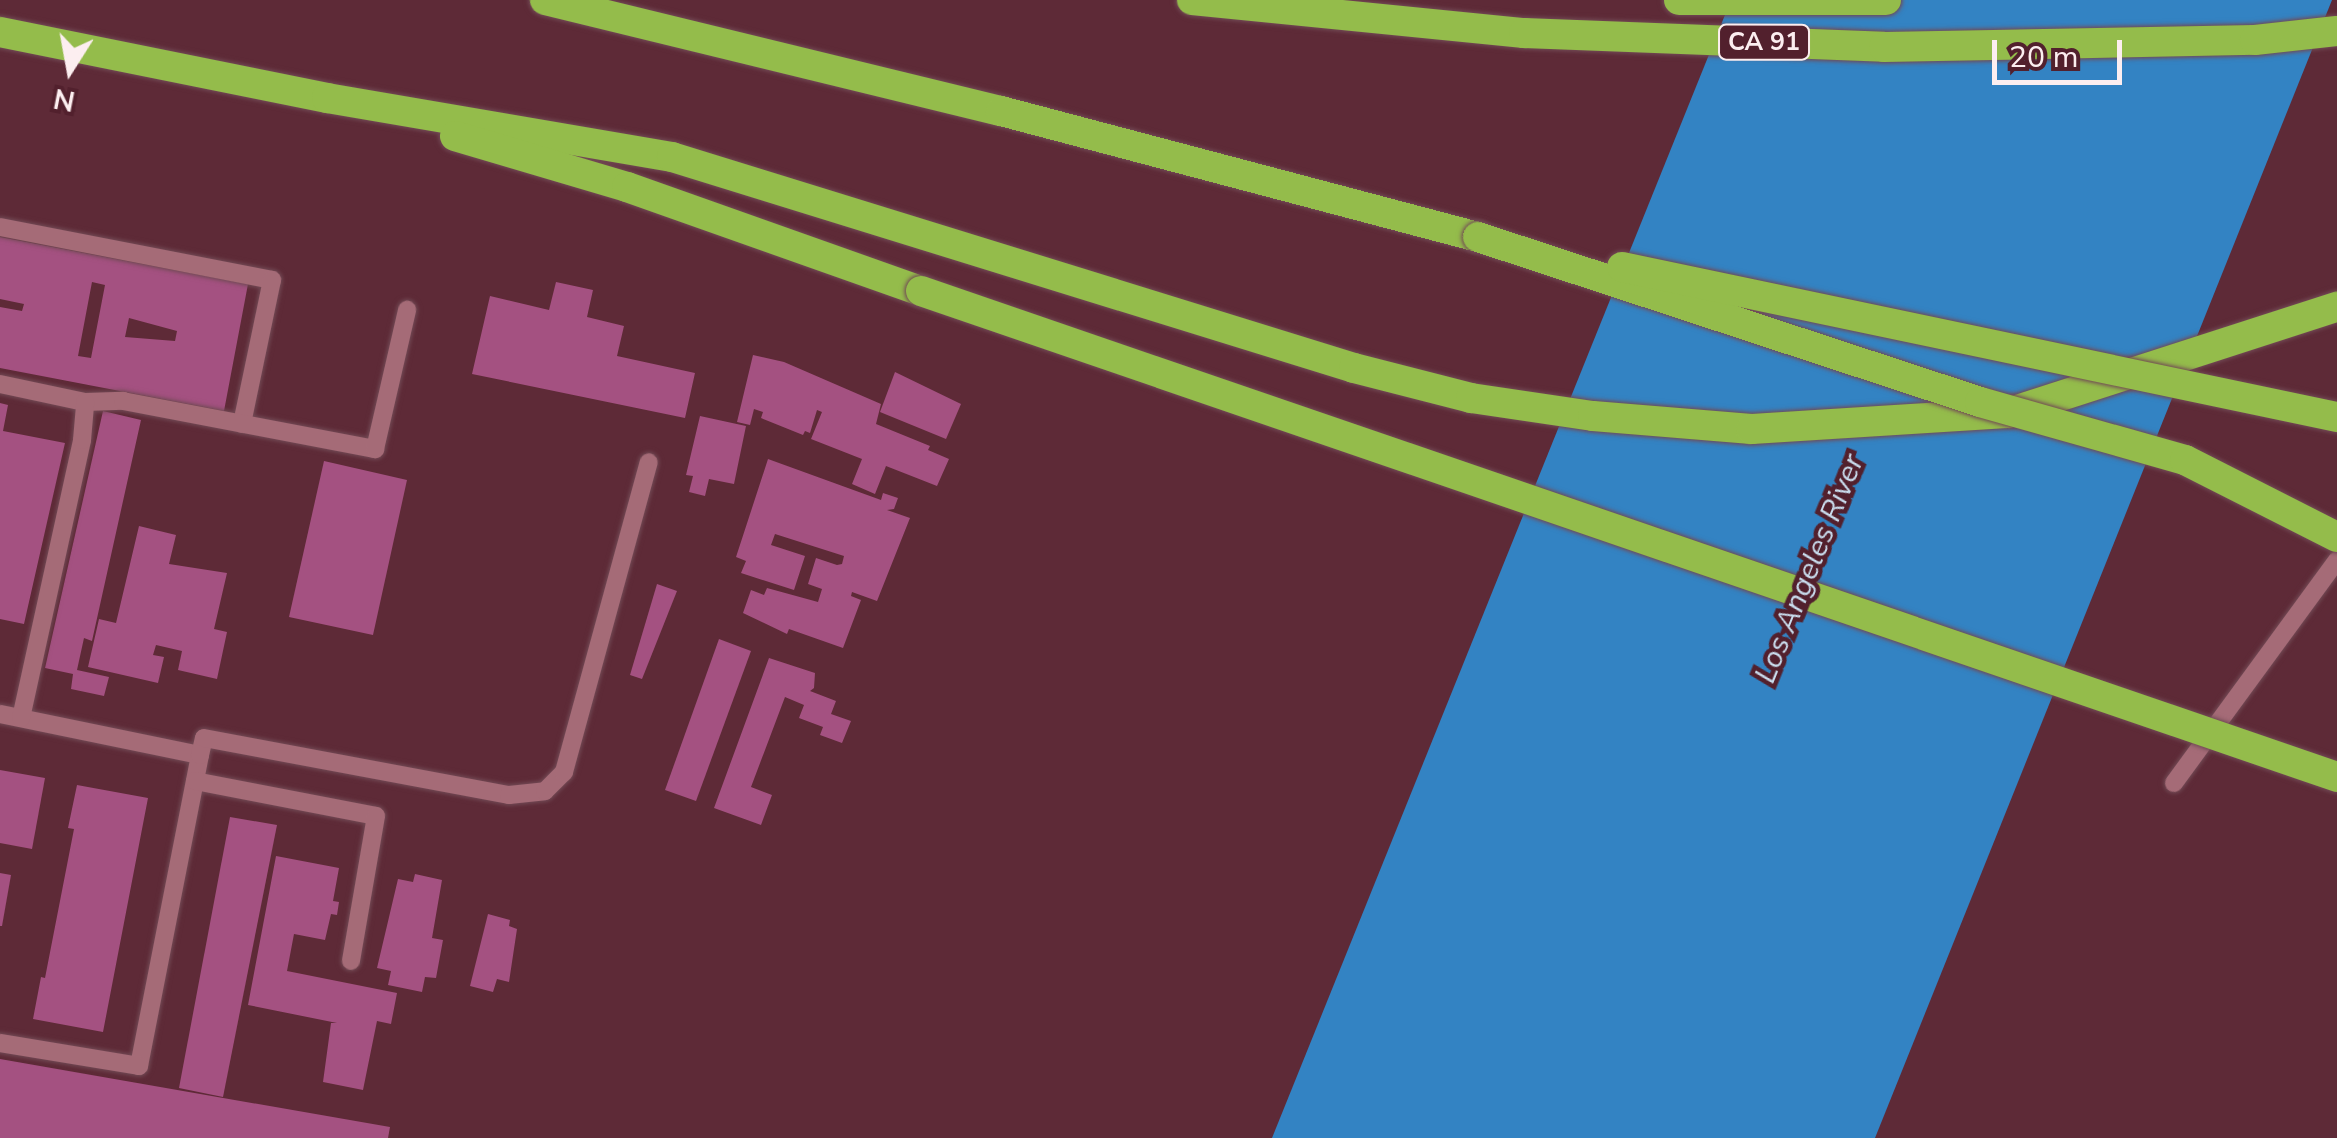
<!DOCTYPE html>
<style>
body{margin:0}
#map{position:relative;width:2337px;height:1138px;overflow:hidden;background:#5e2a37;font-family:"Nunito Sans",sans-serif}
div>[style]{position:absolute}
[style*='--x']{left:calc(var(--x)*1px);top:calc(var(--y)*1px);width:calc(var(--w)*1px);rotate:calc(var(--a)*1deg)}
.water>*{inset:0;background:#3383c3}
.building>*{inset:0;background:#a45181}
.roads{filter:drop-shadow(0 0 2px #724a55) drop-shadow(0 0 2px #724a55)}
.service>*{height:18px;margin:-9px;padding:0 9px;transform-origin:9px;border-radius:9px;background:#a56b77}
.motorway>*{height:30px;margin:-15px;padding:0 15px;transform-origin:15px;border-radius:15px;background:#94bc4b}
.bridges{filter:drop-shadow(0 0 2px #724a55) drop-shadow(0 0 2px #724a55)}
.motorway-bridge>*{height:30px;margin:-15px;padding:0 15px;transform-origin:15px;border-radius:15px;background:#94bc4b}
span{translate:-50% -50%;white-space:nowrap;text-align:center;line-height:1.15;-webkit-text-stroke:9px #52202d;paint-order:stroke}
.shield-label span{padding:2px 8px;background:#52202d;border:2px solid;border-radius:8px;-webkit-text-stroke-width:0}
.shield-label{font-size:25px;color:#fceef0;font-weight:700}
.water-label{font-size:30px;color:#c9dced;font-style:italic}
.north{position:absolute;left:20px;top:20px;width:100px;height:100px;-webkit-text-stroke:8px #52202d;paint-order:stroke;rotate:191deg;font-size:28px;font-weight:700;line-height:40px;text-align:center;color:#fceef0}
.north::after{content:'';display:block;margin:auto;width:35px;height:45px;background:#fceef0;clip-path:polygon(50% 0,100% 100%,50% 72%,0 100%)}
.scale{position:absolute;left:1992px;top:40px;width:130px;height:45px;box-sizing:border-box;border:5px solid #fceef0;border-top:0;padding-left:12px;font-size:30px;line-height:35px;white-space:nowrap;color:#fceef0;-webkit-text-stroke:8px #52202d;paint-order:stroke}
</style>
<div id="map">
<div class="water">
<i style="clip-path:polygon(1731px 0,2332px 0,1875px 1138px,1272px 1138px)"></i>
</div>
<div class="building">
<i style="clip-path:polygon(evenodd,0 237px,248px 284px,224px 411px,0 368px,0 307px,22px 311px,24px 304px,0 299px,0 237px,92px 282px,105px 285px,91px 358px,78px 356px,92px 282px,0 237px,129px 318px,177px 331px,175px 341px,125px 337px,129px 318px)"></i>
<i style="clip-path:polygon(556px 282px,593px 290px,587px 317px,624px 326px,617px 356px,695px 373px,685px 418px,472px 374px,490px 296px,549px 310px)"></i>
<i style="clip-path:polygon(753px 355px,784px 362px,881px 404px,876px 424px,930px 446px,928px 450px,949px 459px,937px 486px,886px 466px,875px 494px,852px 484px,862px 459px,811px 439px,822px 412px,817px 410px,810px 433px,805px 431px,803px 435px,761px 418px,763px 412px,754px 409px,750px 425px,737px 422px)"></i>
<i style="clip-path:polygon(895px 372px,961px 404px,946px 439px,880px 412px)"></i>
<i style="clip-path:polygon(0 403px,8px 405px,3px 431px,65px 443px,24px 624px,0 619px)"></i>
<i style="clip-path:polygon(103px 411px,141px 420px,92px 641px,84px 638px,77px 670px,109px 677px,104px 696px,71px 689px,73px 674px,45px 668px)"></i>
<i style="clip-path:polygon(700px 416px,746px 426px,734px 484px,709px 479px,705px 496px,689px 492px,693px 476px,686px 475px)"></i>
<i style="clip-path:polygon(768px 459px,881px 500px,883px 493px,898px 498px,894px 509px,887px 510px,910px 518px,877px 601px,852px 592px,851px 596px,861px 600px,843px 648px,789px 629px,787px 634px,743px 613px,751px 590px,764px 595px,767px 588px,818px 602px,822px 589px,808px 584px,816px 558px,837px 565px,842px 564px,844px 556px,775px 534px,771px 545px,805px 556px,794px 590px,741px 573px,746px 561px,736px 557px)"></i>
<i style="clip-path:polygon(324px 461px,407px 480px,373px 635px,289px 617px)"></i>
<i style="clip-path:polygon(139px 526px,176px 535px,169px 564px,227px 573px,214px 629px,227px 632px,217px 679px,178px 670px,182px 651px,156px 645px,153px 655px,164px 657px,158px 683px,88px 667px,99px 619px,116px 623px)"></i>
<i style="clip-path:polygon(657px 584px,677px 591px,642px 679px,630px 675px)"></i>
<i style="clip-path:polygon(719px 639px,751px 651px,696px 801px,665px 790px)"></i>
<i style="clip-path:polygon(769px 658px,815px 673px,814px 688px,810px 691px,836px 701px,831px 714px,851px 721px,842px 743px,820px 735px,823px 727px,799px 718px,804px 705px,785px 697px,751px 787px,772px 795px,761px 825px,714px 808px)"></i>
<i style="clip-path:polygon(0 770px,45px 778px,32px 849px,0 843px)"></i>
<i style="clip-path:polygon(77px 785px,148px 798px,103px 1032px,33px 1019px,41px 977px,45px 978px,74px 829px,68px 828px)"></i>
<i style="clip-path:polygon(230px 817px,277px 825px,223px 1097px,179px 1088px)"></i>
<i style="clip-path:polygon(276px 856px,339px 868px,333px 901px,339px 902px,337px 915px,331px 914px,325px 940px,294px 934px,287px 971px,397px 993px,391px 1024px,377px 1021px,363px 1090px,323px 1082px,331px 1023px,337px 1023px,248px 1005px)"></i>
<i style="clip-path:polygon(0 873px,11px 875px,2px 926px,0 926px)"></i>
<i style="clip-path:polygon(415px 874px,442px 880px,432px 938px,443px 940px,436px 978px,425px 977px,422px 992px,388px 985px,391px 971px,377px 968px,398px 879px,413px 882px)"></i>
<i style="clip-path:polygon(488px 914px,510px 920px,509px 926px,517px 929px,509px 982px,497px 979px,493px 992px,470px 986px)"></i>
<i style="clip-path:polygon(0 1059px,390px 1127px,388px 1138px,0 1138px)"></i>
</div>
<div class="roads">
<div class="service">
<i style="--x:0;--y:227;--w:277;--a:11"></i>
<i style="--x:272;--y:280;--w:147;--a:101.8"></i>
<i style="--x:0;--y:384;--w:87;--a:12"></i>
<i style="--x:85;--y:402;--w:38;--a:-2"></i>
<i style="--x:123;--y:401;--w:257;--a:10.8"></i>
<i style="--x:375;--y:449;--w:143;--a:-77"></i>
<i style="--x:0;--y:714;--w:204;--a:11.6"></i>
<i style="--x:200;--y:755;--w:317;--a:101.1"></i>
<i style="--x:139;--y:1066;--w:141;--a:-170.6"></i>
<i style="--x:21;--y:718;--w:285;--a:-77.6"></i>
<i style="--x:82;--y:440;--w:38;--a:-85"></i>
<i style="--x:200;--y:755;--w:17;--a:-77"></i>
<i style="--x:204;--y:738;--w:310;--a:10.6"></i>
<i style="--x:509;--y:795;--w:36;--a:-6"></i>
<i style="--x:545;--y:791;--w:27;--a:-45"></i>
<i style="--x:564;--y:772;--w:321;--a:-74.7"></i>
<i style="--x:195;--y:781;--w:184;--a:10.9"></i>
<i style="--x:376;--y:816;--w:147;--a:99.8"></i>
<i style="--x:2174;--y:783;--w:276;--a:-53.8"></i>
</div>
<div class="motorway">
<i style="--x:545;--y:0;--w:469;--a:13.7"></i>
<i style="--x:1001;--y:111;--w:493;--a:14.8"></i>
<i style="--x:1192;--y:0;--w:334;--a:5.7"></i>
<i style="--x:1524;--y:33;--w:360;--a:2.2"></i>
<i style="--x:1884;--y:47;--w:371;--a:-1.1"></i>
<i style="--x:2255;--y:40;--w:82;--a:-6.3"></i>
<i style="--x:1679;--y:0;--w:207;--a:0"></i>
<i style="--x:0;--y:32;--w:334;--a:11.4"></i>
<i style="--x:327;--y:98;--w:350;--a:9.7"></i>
<i style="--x:672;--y:157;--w:714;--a:17.19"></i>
<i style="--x:1354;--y:368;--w:121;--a:14.4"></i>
<i style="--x:1471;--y:398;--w:123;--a:8.4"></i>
<i style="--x:1593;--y:416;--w:159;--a:4.7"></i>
<i style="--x:1751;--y:429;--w:257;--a:-3.6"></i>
<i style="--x:2008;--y:413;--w:346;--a:-17.9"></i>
<i style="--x:455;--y:136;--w:179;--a:16.5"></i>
<i style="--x:627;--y:187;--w:312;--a:19.5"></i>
</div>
</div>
<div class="bridges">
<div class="motorway-bridge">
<i style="--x:1478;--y:237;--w:528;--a:18.19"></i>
<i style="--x:1980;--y:402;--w:213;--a:15.8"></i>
<i style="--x:2185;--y:460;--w:170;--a:26.9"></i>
<i style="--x:1622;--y:267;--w:731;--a:11.85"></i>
<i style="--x:921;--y:291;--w:1497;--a:18.94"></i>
</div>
</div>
<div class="shield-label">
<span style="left:1764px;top:42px">CA 91</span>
</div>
<div class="water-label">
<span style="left:1810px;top:569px;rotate:-68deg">Los Angeles River</span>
</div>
<div class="north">N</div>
<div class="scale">20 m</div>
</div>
